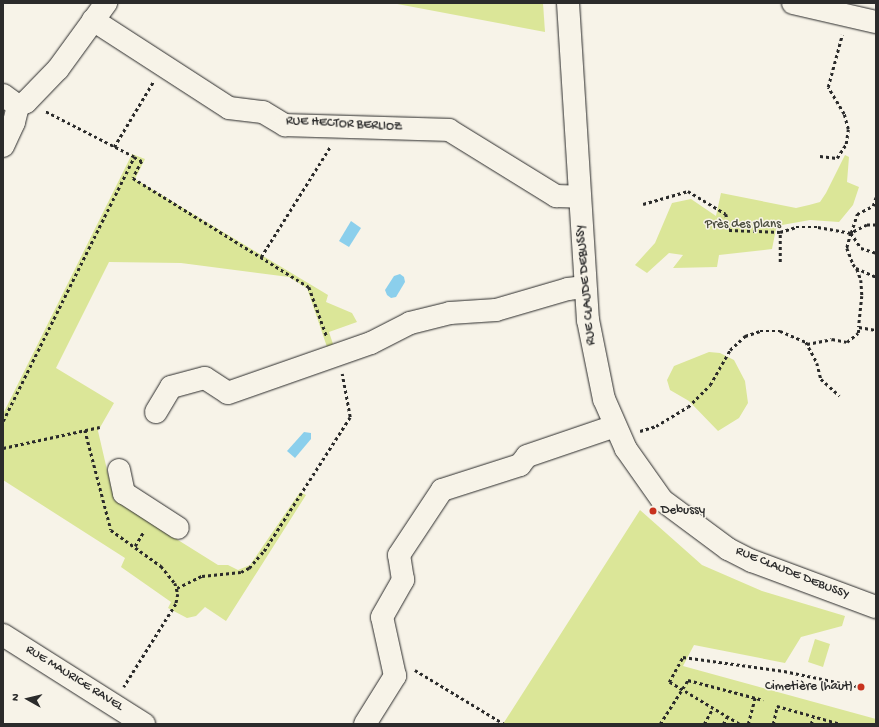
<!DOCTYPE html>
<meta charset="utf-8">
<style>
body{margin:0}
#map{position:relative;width:879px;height:727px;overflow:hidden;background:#f7f3e8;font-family:"Gochi Hand",sans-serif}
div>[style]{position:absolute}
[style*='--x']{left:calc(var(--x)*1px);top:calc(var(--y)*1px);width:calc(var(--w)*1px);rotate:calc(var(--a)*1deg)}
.green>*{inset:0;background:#dbe698}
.water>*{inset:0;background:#8bcfec}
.path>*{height:2.5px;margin-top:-1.25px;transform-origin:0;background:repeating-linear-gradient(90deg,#2b2b2b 0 3px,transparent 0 6px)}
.roads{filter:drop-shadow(0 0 1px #2b2b2b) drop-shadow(0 0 1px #2b2b2b)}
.street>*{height:22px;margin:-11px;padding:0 11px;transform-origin:11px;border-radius:11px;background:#f7f3e8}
.dots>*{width:11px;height:11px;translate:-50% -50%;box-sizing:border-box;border:2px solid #f7f3e8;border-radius:50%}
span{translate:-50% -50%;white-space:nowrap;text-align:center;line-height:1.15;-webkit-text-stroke:3px #f7f3e8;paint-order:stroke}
.street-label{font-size:13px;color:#2b2b2b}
.park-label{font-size:13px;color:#4e5041}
.poi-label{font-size:13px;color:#2b2b2b}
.left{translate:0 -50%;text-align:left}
.right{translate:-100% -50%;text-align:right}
.frame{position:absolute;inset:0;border:4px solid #2b2b2b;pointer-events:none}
.north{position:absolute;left:8px;top:679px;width:40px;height:40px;-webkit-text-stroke:3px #f7f3e8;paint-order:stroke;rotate:278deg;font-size:11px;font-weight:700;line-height:16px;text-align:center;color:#2b2b2b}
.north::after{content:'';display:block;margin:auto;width:14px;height:18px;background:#2b2b2b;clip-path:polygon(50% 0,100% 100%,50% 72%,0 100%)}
</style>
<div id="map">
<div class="green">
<i style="clip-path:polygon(392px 3px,543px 3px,545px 32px)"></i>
<i style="clip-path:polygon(132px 154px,145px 159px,135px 179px,328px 295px,326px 302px,352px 313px,357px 322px,329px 332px,333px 344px,327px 347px,307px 288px,289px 277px,181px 263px,109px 262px,56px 368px,114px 403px,98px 431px,114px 500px,218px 565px,228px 565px,238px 570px,250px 565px,300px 492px,306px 495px,226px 621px,205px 607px,196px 616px,187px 618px,168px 608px,171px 602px,121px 567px,125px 558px,3px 480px,3px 414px)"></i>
<i style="clip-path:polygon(845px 155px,849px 157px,847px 182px,859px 187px,853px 205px,839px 222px,810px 220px,782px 225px,776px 229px,772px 249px,719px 255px,717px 267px,673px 268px,683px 255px,669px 253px,647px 273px,635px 265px,655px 243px,672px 203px,691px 199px,716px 216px,721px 193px,796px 208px,809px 205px,820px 202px,826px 193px)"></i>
<i style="clip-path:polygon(709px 352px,720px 353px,734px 360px,745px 381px,748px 403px,739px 418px,718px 431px,689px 401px,670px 390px,667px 380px,674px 366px)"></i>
<i style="clip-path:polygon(640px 510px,702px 565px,762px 591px,845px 616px,842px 626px,801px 637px,785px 663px,694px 645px,683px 666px,876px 719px,876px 724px,503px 724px)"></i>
<i style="clip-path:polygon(815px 639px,830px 644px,823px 667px,808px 662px)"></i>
</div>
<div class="water">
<i style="clip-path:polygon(351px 221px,361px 228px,349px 247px,339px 241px)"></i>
<i style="clip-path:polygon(400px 274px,404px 277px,405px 282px,396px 297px,391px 298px,387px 295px,385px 290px,394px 276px)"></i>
<i style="clip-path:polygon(304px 432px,311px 433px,311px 439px,295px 458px,287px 451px)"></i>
</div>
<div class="path">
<i style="--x:114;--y:147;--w:76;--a:-59"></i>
<i style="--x:820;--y:156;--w:17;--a:7"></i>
<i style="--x:837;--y:158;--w:17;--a:-57"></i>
<i style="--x:846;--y:144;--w:15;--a:-82"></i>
<i style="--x:848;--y:129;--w:16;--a:-105"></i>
<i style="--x:844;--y:114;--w:31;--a:-121"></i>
<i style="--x:828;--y:87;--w:54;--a:-74.9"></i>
<i style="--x:134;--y:157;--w:9;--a:27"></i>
<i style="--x:142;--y:161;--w:19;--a:118"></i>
<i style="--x:133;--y:178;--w:207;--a:31.8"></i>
<i style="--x:309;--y:287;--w:53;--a:70.2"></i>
<i style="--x:643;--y:204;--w:47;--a:-16.1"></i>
<i style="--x:688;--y:191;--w:44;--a:31.2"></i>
<i style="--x:726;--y:214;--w:16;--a:79"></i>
<i style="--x:729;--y:230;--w:51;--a:2.2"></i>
<i style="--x:876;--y:225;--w:9;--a:180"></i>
<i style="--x:867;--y:225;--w:18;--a:153"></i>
<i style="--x:851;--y:233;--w:18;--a:56"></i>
<i style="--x:861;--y:248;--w:16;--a:18"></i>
<i style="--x:851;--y:233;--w:20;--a:-72"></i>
<i style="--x:857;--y:214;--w:18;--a:-27"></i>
<i style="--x:873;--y:206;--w:9;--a:-72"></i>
<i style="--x:261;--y:257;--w:130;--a:-57.9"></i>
<i style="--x:780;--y:262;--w:30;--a:-90"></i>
<i style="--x:780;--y:232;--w:17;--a:-17"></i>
<i style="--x:796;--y:227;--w:22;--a:0"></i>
<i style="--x:818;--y:227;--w:34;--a:10"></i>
<i style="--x:851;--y:233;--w:16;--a:105"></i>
<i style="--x:847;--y:248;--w:17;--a:69"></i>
<i style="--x:853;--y:264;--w:5;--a:53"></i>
<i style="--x:856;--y:268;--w:22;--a:24"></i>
<i style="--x:857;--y:269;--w:12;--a:70"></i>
<i style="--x:861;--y:280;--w:16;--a:86"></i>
<i style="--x:862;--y:296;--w:31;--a:96"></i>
<i style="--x:859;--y:327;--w:17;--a:10"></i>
<i style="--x:807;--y:344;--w:25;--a:-11"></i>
<i style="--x:832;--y:339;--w:15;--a:11"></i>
<i style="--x:847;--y:342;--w:14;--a:-39"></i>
<i style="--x:858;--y:333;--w:6;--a:-81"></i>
<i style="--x:3;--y:421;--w:295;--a:-63.6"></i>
<i style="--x:134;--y:157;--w:101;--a:-152.9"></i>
<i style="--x:85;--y:430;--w:103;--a:75.4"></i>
<i style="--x:111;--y:530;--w:62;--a:35.8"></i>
<i style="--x:161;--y:566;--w:22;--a:51"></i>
<i style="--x:175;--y:583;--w:11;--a:75"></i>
<i style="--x:178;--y:594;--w:10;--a:101"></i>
<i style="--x:176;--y:604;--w:98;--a:122.1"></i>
<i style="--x:640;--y:431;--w:17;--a:-17"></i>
<i style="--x:656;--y:426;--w:37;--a:-31"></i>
<i style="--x:688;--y:407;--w:31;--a:-45"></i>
<i style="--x:710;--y:385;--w:40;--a:-60.3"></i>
<i style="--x:730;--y:350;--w:21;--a:-43"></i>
<i style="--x:745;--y:336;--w:16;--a:-18"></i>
<i style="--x:760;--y:331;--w:20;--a:0"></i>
<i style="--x:780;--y:331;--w:28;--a:23"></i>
<i style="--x:806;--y:342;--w:24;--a:62"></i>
<i style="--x:817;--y:363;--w:16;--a:76"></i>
<i style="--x:821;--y:379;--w:25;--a:42"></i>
<i style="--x:3;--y:448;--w:99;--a:-12.2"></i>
<i style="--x:135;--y:546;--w:17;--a:-59"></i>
<i style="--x:177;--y:588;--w:28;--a:-26"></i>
<i style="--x:202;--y:576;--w:39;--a:-6"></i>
<i style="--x:241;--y:572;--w:9;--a:-27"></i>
<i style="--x:249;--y:568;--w:23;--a:-49"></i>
<i style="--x:264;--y:551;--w:159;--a:-57.3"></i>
<i style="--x:350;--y:417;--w:44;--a:-100.5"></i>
<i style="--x:415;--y:670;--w:104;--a:31.2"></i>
<i style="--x:660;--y:724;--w:52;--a:-57.5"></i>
<i style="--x:688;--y:680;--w:78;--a:14.9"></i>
<i style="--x:704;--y:724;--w:18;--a:-61"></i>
<i style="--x:723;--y:724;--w:8;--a:-60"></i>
<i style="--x:739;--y:724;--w:82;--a:-149"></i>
<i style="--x:669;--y:682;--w:29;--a:-61"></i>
<i style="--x:683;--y:657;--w:102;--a:7.9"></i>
<i style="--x:784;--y:671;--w:74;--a:11.8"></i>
<i style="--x:748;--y:724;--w:27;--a:-75"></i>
<i style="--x:773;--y:724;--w:18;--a:-77"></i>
<i style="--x:777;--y:706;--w:66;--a:15.7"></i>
<i style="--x:811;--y:724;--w:7;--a:-74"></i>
</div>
<div class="roads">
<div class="street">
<i style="--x:568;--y:3;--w:318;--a:86.4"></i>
<i style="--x:588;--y:320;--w:81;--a:78.6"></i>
<i style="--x:604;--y:399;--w:55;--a:66.3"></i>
<i style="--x:626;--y:449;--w:62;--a:54.8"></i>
<i style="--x:662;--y:500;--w:82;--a:36.6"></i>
<i style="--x:728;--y:549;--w:27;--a:27"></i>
<i style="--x:752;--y:561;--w:132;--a:20.4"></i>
<i style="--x:793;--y:3;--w:85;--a:12.9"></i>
<i style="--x:93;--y:20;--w:162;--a:32.9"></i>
<i style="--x:229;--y:108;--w:34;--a:7"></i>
<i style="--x:263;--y:112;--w:26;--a:31"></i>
<i style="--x:285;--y:125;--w:164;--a:1.7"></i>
<i style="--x:449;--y:130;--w:126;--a:31.7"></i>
<i style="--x:556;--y:196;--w:24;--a:2"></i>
<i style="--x:3;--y:95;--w:19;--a:36"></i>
<i style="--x:3;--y:146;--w:26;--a:-65"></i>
<i style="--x:14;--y:122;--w:16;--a:-76"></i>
<i style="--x:18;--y:106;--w:9;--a:-27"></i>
<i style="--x:26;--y:102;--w:46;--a:-45.9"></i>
<i style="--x:58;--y:69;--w:82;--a:-54"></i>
<i style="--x:156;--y:412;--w:29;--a:-59"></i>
<i style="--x:171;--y:387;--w:35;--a:-15"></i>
<i style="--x:205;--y:378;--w:27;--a:33"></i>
<i style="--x:228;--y:393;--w:151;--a:-19.3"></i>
<i style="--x:371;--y:343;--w:44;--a:-27.1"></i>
<i style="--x:410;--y:323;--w:41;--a:-14"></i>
<i style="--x:450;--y:313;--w:46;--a:-3.7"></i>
<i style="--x:496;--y:310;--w:75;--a:-16.3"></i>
<i style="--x:568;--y:289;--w:17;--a:-7"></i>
<i style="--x:119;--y:470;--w:24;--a:78"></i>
<i style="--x:124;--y:493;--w:64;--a:32.9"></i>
<i style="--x:3;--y:635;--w:167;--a:32.3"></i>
<i style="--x:365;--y:724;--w:57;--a:-58"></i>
<i style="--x:395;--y:676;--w:60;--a:-102.4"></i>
<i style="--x:382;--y:617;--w:43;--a:-60.4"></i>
<i style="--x:403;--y:580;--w:25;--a:-99"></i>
<i style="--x:399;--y:555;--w:78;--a:-56.5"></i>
<i style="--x:442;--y:490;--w:82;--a:-17.8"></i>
<i style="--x:520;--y:465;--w:11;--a:-52"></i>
<i style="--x:527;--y:456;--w:93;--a:-18.8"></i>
</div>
</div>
<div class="dots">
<i style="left:653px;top:511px;background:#c8321e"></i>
<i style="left:861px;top:687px;background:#c8321e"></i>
</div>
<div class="street-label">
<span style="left:344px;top:125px;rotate:3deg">RUE HECTOR BERLIOZ</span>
<span style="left:587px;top:285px;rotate:-95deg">RUE CLAUDE DEBUSSY</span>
<span style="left:792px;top:574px;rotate:22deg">RUE CLAUDE DEBUSSY</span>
<span style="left:74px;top:679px;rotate:32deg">RUE MAURICE RAVEL</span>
</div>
<div class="park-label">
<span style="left:743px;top:225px">Près des plans</span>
</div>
<div class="poi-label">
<span class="left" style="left:661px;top:511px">Debussy</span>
<span class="right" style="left:853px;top:687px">Cimetière (haut)</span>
</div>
<div class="frame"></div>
<div class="north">N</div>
</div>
